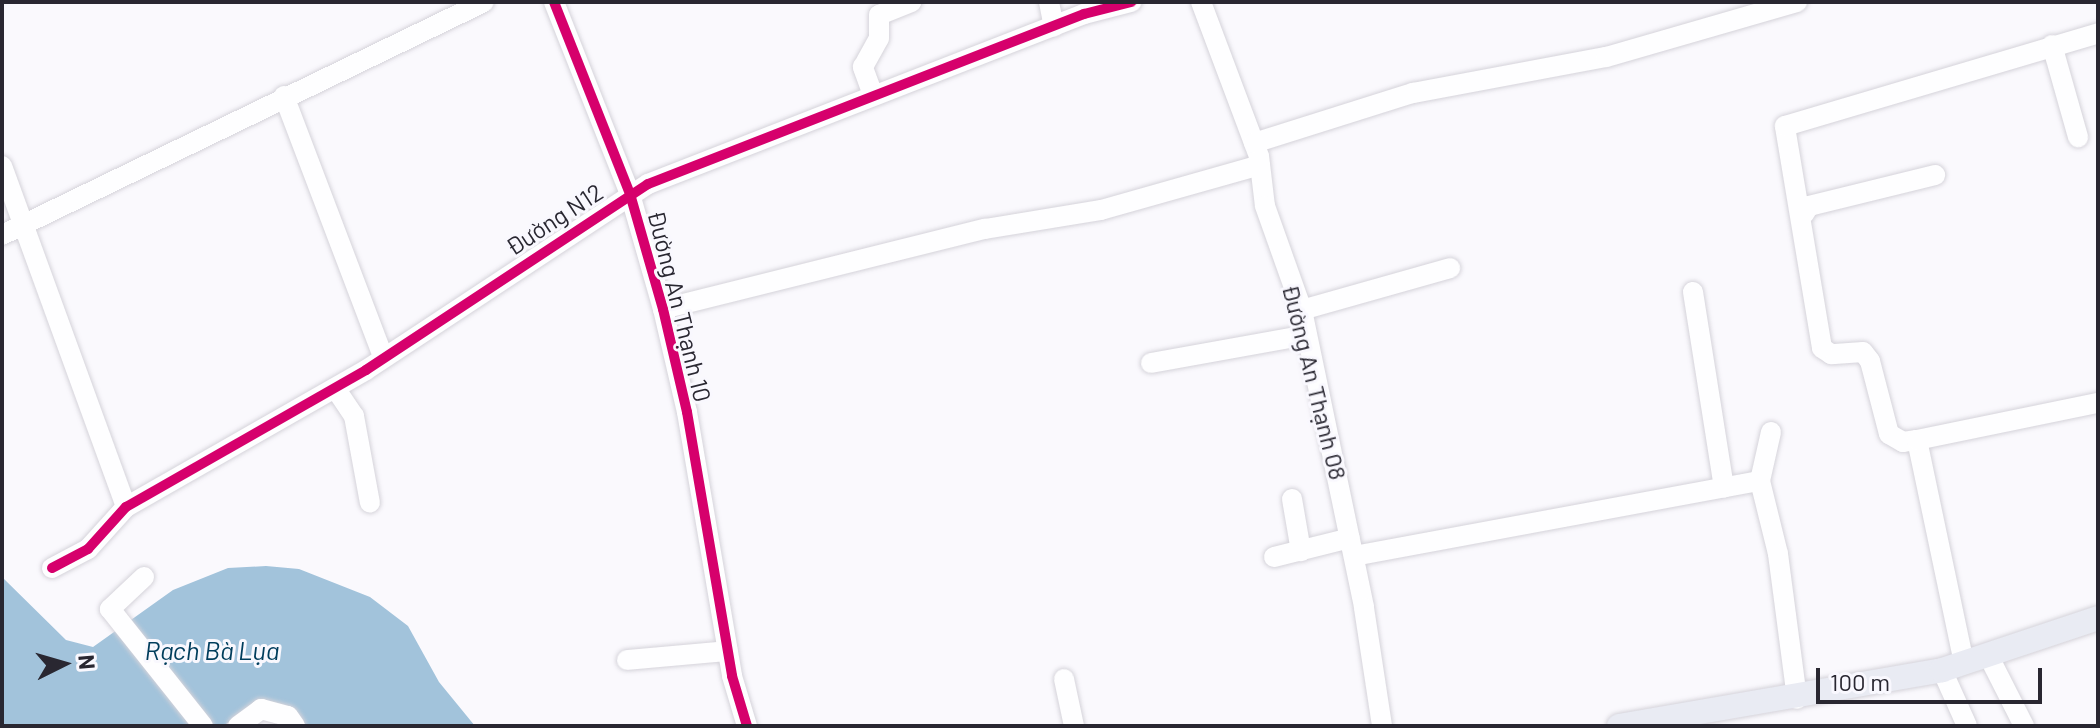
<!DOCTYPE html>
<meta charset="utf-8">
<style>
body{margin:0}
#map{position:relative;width:2100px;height:728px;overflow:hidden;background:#faf9fd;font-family:Barlow,sans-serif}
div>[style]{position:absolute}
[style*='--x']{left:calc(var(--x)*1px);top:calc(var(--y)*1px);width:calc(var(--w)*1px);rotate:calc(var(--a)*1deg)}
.water>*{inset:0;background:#a2c3db}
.roads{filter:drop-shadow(0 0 2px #d5d3da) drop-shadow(0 0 2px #d5d3da)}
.minor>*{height:20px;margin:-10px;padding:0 10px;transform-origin:10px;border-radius:10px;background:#fefeff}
.major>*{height:24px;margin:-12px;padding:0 12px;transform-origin:12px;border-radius:12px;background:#e9ebf3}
.cycleway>*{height:10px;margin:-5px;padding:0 5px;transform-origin:5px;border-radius:5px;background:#d6006c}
span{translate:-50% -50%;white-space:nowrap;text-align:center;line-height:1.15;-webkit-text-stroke:6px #f9f8fe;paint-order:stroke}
.street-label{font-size:24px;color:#292731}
.water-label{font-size:26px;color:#003d5c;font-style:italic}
.frame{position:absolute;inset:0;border:4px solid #292731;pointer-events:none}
.north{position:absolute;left:24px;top:624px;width:80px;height:80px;-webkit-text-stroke:6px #f9f8fe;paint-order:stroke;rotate:85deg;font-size:22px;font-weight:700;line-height:32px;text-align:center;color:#292731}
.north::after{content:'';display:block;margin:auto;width:28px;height:36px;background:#292731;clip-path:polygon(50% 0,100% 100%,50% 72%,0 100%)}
.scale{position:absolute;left:1816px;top:668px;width:226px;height:36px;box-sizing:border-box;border:4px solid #292731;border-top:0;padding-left:10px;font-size:24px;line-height:28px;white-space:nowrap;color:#292731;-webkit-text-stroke:6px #f9f8fe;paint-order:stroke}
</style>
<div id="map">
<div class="water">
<i style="clip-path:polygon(266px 566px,299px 569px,370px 597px,408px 626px,439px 682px,475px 726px,307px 726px,293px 715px,240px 715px,223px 726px,2px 726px,2px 577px,66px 640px,93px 647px,173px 590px,228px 568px)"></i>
</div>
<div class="roads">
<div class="minor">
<i style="--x:554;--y:2;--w:206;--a:68.4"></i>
<i style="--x:630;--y:194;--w:120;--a:74"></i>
<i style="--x:663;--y:309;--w:106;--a:76.9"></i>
<i style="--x:687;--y:412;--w:268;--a:80.3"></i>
<i style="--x:732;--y:676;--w:52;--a:73.3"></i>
<i style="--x:1049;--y:2;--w:25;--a:79"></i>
<i style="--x:1201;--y:2;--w:165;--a:69.4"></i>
<i style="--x:1259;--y:156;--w:50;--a:83.2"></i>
<i style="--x:1265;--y:206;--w:110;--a:70.4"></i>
<i style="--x:1302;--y:310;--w:304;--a:78.2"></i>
<i style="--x:1364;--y:608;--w:119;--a:81.3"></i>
<i style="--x:2052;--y:45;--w:96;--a:74.2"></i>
<i style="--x:873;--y:95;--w:30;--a:-110"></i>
<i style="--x:863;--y:67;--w:33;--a:-61"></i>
<i style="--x:879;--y:38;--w:23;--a:-90"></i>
<i style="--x:879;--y:15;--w:35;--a:-22"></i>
<i style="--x:284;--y:96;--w:279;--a:69.2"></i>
<i style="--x:1254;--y:143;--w:167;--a:-17.5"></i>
<i style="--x:1413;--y:93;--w:196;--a:-10.6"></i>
<i style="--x:1606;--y:57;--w:199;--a:-16.1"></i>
<i style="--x:2;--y:166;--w:363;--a:70"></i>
<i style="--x:1804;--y:214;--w:9;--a:-58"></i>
<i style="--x:1809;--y:206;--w:130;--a:-13.8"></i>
<i style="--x:2;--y:235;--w:535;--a:-25.8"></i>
<i style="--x:1693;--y:292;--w:198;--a:81"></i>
<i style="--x:663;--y:309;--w:332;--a:-14"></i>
<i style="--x:985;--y:229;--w:118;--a:-9.3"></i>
<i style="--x:1101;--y:210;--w:165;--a:-15.8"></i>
<i style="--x:1302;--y:310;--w:154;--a:-15.8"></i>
<i style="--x:1151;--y:363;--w:158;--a:-10.2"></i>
<i style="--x:335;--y:388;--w:34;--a:56"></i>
<i style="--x:354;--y:416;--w:88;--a:79.6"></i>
<i style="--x:1771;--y:432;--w:50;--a:102.7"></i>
<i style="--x:1760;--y:481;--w:75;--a:76.1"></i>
<i style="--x:1778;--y:554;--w:146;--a:82.5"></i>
<i style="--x:1917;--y:440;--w:14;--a:172"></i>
<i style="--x:1903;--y:442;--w:16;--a:-150"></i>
<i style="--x:1889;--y:434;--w:75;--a:-104.6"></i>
<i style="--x:1870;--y:361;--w:11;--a:-128"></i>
<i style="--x:1863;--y:352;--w:32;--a:176"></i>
<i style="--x:1831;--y:354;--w:11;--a:-146"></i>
<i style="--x:1822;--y:348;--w:225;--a:-99.5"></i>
<i style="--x:1785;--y:126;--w:327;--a:-16.5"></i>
<i style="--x:1292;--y:499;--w:53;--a:80.2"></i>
<i style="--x:1354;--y:556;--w:413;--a:-10.5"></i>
<i style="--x:1274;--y:557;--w:78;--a:-14"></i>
<i style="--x:52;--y:568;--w:41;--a:-27.8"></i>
<i style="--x:88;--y:549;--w:57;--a:-47.9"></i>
<i style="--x:126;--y:507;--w:276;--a:-29.7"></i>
<i style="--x:366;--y:370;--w:338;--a:-33.4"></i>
<i style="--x:648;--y:184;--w:468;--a:-21.3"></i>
<i style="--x:1084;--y:14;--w:49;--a:-14.3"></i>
<i style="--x:144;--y:577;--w:47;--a:136.7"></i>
<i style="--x:110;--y:609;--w:149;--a:51.5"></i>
<i style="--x:1988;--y:655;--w:80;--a:63.1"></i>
<i style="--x:627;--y:660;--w:101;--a:-5.1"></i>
<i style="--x:1964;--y:663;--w:228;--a:-101.9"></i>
<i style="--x:1917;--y:440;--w:185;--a:-11.6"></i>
<i style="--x:1942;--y:670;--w:61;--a:65.9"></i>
<i style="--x:1064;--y:679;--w:48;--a:78"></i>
<i style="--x:238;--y:726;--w:29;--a:-36"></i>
<i style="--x:261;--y:709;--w:28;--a:15"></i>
<i style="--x:288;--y:716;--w:12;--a:55"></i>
</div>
<div class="major">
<i style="--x:1619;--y:726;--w:328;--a:-9.8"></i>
<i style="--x:1942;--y:670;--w:164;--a:-18.4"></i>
</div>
</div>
<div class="cycleway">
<i style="--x:554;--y:2;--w:206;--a:68.4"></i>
<i style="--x:630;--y:194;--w:120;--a:74"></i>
<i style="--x:663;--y:309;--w:106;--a:76.9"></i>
<i style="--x:687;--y:412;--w:268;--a:80.3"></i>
<i style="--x:732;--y:676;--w:52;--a:73.3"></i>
<i style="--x:52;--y:568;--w:41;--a:-27.8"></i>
<i style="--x:88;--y:549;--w:57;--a:-47.9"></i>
<i style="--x:126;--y:507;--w:276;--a:-29.7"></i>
<i style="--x:366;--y:370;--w:338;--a:-33.4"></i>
<i style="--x:648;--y:184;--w:468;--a:-21.3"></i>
<i style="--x:1084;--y:14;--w:49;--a:-14.3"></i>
</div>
<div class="street-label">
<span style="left:554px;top:219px;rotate:-33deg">Đường N12</span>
<span style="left:680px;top:306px;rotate:76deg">Đường An Thạnh 10</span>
<span style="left:1315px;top:382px;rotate:76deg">Đường An Thạnh 08</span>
</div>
<div class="water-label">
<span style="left:212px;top:650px">Rạch Bà Lụa</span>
</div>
<div class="frame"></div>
<div class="north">N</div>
<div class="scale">100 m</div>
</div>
